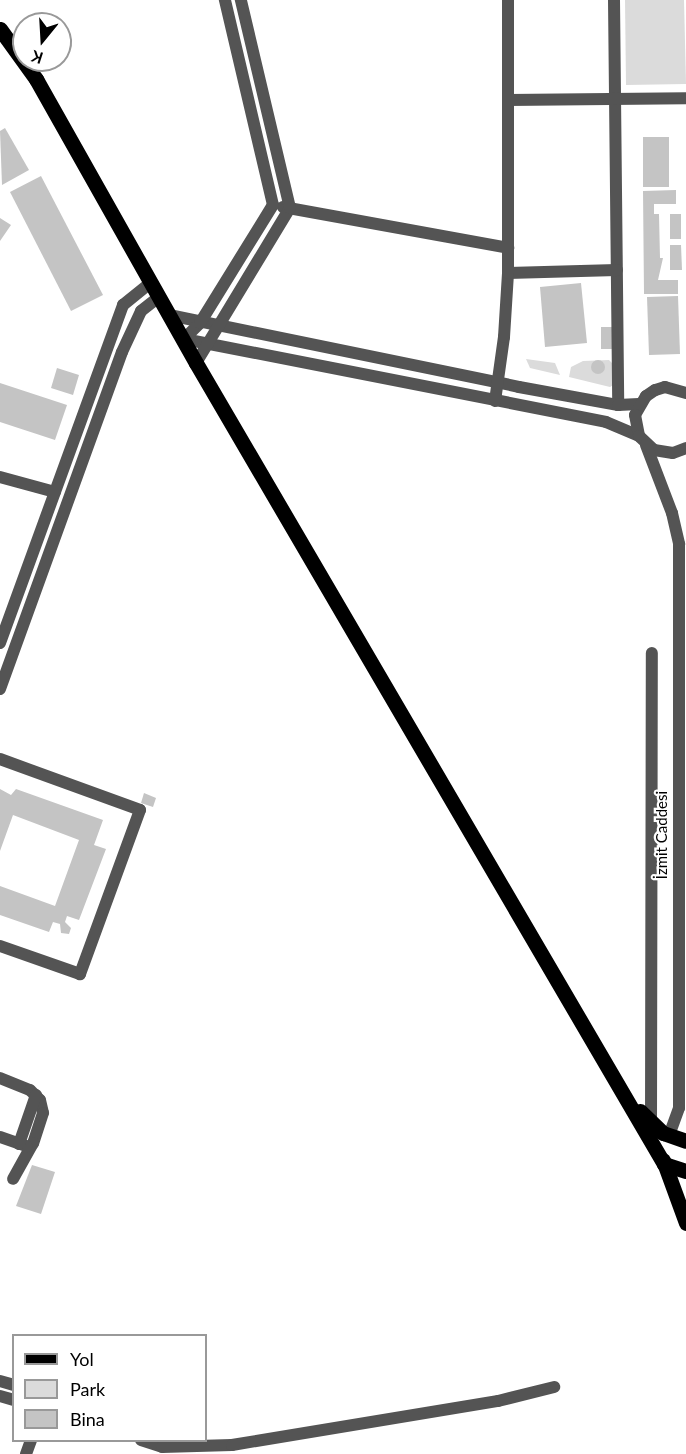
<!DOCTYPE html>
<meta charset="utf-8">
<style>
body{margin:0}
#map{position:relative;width:686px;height:1454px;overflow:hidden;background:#fff;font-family:Lato,sans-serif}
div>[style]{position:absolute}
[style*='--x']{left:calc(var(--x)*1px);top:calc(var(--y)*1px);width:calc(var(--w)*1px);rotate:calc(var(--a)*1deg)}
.green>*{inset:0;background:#dbdbdb}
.building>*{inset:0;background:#c4c4c4}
.round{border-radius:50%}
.minor>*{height:12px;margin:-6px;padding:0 6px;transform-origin:6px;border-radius:6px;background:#545454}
.major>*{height:15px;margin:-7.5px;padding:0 7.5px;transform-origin:7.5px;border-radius:7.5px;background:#000}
span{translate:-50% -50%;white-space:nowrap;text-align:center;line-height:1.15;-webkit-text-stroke:4.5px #fff;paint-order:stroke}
.street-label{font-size:15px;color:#000}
.legend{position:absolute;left:12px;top:1334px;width:195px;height:108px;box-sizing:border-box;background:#fff;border:2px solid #999;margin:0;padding:8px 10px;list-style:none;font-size:18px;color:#000}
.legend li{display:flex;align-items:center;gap:12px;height:30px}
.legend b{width:30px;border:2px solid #999}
.north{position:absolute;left:12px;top:12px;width:60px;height:60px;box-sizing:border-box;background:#fff;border:2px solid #999;border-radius:50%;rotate:198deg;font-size:16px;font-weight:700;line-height:24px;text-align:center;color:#000}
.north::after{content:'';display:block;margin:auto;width:21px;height:27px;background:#000;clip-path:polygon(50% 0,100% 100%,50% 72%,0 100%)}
</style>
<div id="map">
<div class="green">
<i style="clip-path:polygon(625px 0,684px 0,686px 84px,626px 85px)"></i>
<i style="clip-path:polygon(526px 359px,555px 363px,560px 375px,530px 368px)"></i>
<i style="clip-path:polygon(evenodd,609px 360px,615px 366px,615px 384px,610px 387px,569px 377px,571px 367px,583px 361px,609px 360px,595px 361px,604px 363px,601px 373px,592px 368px,595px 361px)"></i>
</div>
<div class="building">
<i style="clip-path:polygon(5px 128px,29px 170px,2px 185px,0 131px)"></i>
<i style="clip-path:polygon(643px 137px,669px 137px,669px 187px,643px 187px)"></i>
<i style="clip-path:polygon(41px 176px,103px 295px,71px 311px,10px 192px)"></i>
<i style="clip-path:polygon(676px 190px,676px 204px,654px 204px,654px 214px,659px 214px,660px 258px,663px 258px,658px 280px,678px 280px,678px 294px,644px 294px,643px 191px)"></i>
<i style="clip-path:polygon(670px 214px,681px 214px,681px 239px,670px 239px)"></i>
<i style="clip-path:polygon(0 218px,11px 225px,0 241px)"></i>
<i style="clip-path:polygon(670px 245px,681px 245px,682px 270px,670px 270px)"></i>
<i style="clip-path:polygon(581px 283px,587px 343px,545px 347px,540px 287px)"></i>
<i style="clip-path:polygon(678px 296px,680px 354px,649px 355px,647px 297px)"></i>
<i style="clip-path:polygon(601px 327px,612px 327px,612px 349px,601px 349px)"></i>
<i class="round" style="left:591px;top:360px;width:14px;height:14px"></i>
<i style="clip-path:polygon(57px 368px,79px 375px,73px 395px,51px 388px)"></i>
<i style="clip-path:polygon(0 383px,67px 405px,55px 440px,0 422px)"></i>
<i style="clip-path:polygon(0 789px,11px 795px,16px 789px,103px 820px,94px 845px,106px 849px,79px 920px,67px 916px,65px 922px,71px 928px,69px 934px,61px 933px,60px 924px,53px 922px,49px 932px,0 915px,0 886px,55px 906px,79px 840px,13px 815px,0 851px)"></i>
<i style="clip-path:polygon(144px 793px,156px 798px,153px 807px,141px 803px)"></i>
<i style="clip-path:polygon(32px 1165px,55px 1172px,41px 1214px,16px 1206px)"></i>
</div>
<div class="minor">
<i style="--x:614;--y:0;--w:405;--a:89.4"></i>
<i style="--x:508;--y:100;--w:178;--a:-0.6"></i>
<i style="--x:283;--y:207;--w:229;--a:10.3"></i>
<i style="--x:508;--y:273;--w:109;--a:-1.6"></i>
<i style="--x:169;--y:315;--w:357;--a:11.6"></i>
<i style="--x:519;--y:387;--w:101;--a:10.3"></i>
<i style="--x:618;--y:405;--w:21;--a:-3"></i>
<i style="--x:184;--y:339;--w:430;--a:11.1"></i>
<i style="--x:606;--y:422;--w:36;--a:23"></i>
<i style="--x:184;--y:339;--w:23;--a:-45"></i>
<i style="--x:200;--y:323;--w:139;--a:-58.3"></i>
<i style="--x:273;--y:205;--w:211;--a:-103.2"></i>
<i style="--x:196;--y:363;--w:181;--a:-58.8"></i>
<i style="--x:290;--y:208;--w:214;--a:-103.3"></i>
<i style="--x:686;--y:393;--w:22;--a:-164"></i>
<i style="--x:665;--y:387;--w:10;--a:163"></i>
<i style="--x:655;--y:390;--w:11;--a:146"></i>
<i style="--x:646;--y:396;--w:22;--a:120"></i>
<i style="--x:635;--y:415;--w:21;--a:79"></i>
<i style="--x:639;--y:436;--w:21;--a:43"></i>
<i style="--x:654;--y:450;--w:19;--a:9"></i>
<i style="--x:673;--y:453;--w:14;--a:-21"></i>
<i style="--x:495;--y:401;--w:65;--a:-82"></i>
<i style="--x:504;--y:337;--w:64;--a:-86.4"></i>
<i style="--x:508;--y:273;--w:273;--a:-90"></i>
<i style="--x:646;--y:445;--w:73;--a:69.1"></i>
<i style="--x:672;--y:513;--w:32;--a:77"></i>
<i style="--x:679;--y:544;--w:564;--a:90"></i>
<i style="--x:679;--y:1108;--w:29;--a:110"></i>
<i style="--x:0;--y:477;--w:57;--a:15.3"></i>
<i style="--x:0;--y:643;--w:360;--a:-70"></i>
<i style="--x:123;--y:305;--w:36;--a:-39"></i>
<i style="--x:0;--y:689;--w:358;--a:-70.1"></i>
<i style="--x:122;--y:352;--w:45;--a:-65.1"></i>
<i style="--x:141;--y:311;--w:23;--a:-38"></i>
<i style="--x:0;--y:759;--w:149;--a:20"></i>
<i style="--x:140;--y:810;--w:175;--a:110.1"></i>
<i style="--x:80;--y:974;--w:85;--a:-160.7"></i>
<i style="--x:0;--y:1078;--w:32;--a:22"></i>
<i style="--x:30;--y:1090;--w:14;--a:45"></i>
<i style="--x:40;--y:1100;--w:13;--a:77"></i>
<i style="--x:43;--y:1113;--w:32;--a:108"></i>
<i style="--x:33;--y:1143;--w:41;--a:119.1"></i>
<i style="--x:651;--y:1123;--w:470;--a:-89.9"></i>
<i style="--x:0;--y:1137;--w:28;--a:19"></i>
<i style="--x:19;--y:1144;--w:52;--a:-70.9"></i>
<i style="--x:0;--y:1381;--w:15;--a:16"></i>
<i style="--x:0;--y:1396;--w:15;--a:16"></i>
<i style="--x:141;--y:1440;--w:22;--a:18"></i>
<i style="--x:162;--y:1447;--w:70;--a:-1.6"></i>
<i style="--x:232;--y:1445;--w:270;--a:-9.4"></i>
<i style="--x:498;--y:1401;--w:58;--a:-14"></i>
<i style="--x:26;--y:1454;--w:15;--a:-70"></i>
</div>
<div class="major">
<i style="--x:0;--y:29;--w:62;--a:54.2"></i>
<i style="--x:36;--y:79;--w:326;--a:60.6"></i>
<i style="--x:196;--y:363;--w:928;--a:59.7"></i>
<i style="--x:664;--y:1164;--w:23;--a:18"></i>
<i style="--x:640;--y:1111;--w:32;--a:44"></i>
<i style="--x:663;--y:1133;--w:24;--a:19"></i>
<i style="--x:663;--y:1160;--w:67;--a:69.9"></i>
</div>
<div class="street-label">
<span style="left:662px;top:835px;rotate:-90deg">İzmit Caddesi</span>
</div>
<ul class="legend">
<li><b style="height:8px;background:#000"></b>Yol</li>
<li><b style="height:16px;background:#dbdbdb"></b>Park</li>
<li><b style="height:16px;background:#c4c4c4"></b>Bina</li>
</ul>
<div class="north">K</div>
</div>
